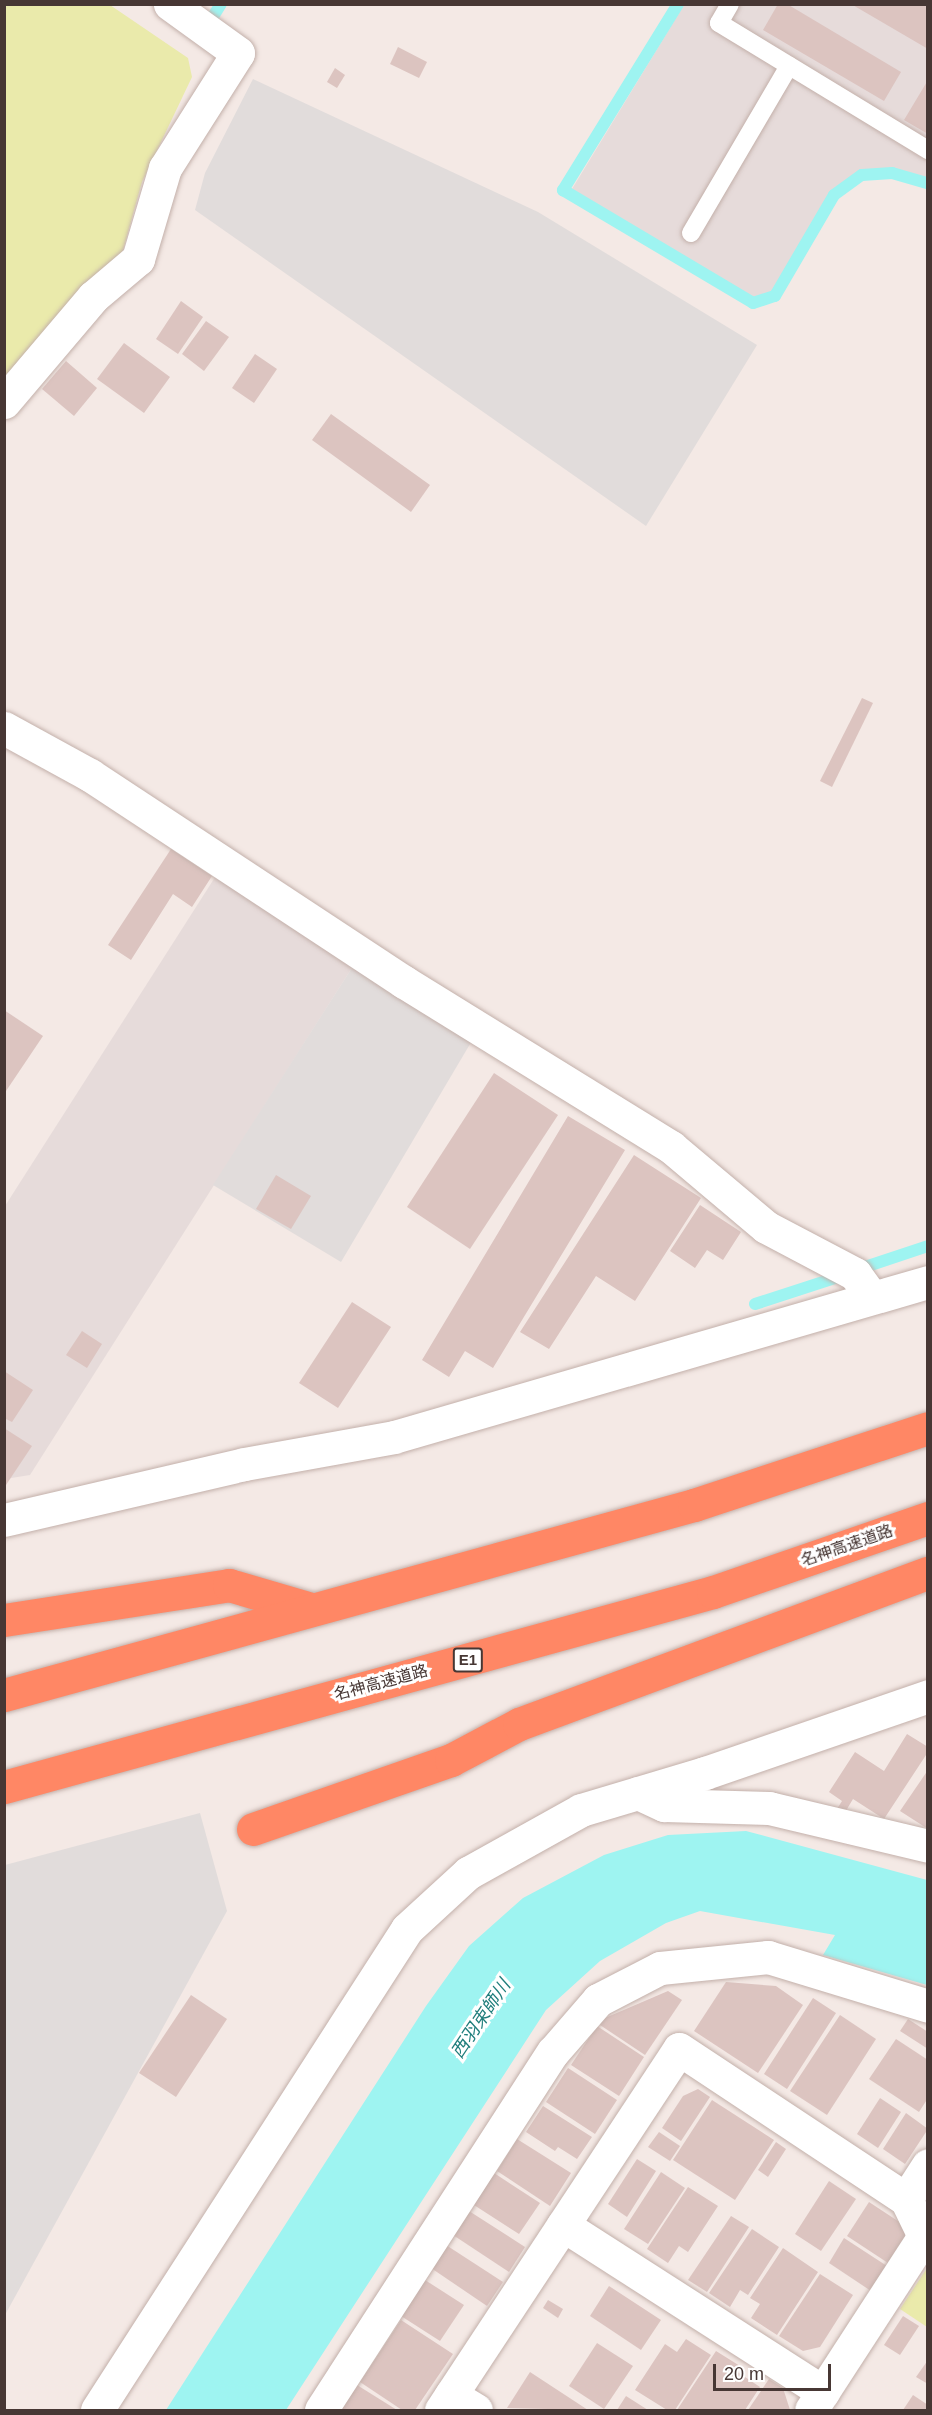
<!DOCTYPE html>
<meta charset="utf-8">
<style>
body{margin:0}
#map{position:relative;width:932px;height:2415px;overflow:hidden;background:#f4e9e5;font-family:Arial,"Noto Sans JP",sans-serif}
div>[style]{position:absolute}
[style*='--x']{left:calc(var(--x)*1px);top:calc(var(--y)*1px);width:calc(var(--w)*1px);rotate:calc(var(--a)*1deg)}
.industrial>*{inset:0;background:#e6dbda}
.green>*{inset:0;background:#eaeaab}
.parking>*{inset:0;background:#e1dcdb}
.water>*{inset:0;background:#9ef4f1}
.stream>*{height:12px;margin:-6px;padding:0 6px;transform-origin:6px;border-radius:6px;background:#9ef4f1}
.building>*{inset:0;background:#dcc4c0}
.roads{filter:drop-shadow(0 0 2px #c3b0aa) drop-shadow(0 0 2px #c3b0aa)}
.service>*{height:18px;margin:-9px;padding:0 9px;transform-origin:9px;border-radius:9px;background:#fff}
.minor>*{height:33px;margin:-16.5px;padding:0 16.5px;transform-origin:16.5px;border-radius:16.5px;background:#fff}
.tertiary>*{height:33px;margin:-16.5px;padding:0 16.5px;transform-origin:16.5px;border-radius:16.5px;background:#fff}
.motorway>*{height:33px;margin:-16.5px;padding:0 16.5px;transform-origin:16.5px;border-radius:16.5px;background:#ff8765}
span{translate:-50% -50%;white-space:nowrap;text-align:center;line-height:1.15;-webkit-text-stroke:6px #fff;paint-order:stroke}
.shield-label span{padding:2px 4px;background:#fff;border:2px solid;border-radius:4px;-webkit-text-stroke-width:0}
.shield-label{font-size:15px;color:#473734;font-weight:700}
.street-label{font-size:16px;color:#473734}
.water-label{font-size:18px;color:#207e7c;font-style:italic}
.frame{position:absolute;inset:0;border:6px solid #473734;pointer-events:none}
.scale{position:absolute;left:713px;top:2364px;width:118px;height:27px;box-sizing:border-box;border:3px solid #473734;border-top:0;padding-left:8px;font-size:18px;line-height:21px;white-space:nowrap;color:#473734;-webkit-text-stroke:4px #fff;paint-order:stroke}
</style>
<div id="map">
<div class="industrial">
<i style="clip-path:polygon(684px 5px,927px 5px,927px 179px,894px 169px,860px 171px,830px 192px,773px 292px,753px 297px,572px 189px)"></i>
<i style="clip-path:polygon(219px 871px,355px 963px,30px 1475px,5px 1479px,5px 1206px)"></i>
</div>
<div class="green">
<i style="clip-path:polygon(5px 5px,110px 5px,188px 58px,192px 77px,142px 182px,122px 254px,5px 377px)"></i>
<i style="clip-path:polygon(927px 2268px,927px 2327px,900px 2309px)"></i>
</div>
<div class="parking">
<i style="clip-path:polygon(253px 79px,538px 212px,757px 345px,646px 526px,195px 210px,205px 173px)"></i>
<i style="clip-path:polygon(355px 963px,473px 1039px,341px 1262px,213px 1185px)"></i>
<i style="clip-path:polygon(200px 1813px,227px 1911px,5px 2315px,5px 1865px)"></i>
</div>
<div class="water">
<i style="clip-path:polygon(746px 1831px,927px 1880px,927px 1985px,823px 1955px,835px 1935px,700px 1911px,666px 1923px,600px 1961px,546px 2010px,286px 2410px,166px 2410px,426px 2006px,469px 1946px,523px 1898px,604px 1855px,668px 1835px)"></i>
</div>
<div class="stream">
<i style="--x:678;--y:4;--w:219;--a:121.7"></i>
<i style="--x:563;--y:190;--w:221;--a:30.7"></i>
<i style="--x:753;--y:303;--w:23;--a:-18"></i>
<i style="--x:775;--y:296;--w:117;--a:-59.7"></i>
<i style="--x:834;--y:195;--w:34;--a:-36"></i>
<i style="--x:862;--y:175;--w:30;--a:-4"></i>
<i style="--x:892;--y:173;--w:37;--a:16"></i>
<i style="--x:209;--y:23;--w:22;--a:-58"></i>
<i style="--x:865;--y:1267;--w:66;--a:-18.4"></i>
<i style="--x:755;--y:1304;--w:87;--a:-18"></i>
</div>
<div class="building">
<i style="clip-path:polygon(778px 4px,787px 4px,901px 72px,884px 101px,763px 30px)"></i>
<i style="clip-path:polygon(851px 4px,928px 4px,928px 49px)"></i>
<i style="clip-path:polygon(398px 47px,427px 62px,419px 78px,390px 64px)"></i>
<i style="clip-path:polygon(335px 68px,345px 75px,337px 88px,327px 82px)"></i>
<i style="clip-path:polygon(928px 80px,928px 134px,904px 120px)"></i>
<i style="clip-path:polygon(181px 301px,203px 317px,178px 354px,156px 339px)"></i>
<i style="clip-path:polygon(206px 321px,229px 337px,204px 371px,182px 354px)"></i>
<i style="clip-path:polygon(124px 343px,170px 377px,144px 413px,97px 379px)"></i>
<i style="clip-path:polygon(255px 354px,277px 369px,254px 403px,232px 388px)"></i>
<i style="clip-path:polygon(66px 361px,97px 388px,74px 416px,42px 389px)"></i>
<i style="clip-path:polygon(331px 414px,430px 485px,411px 512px,312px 440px)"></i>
<i style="clip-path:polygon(862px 698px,873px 703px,832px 787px,820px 781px)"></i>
<i style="clip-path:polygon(171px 849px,212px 876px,192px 907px,173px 894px,131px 960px,108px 945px)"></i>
<i style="clip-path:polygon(4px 1010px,43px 1036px,4px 1094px)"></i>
<i style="clip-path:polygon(494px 1073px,558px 1115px,470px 1249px,407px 1207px)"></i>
<i style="clip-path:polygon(568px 1116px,625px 1150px,493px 1368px,465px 1351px,449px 1377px,422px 1360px)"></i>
<i style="clip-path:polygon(634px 1155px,701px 1198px,635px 1301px,596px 1276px,549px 1349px,520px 1332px)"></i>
<i style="clip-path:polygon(276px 1175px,311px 1196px,291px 1229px,256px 1209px)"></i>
<i style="clip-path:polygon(700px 1205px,741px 1232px,723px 1260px,707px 1250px,695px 1268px,670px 1251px)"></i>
<i style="clip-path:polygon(352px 1302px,391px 1327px,338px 1408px,299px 1383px)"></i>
<i style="clip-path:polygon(82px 1331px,102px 1344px,87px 1368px,66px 1355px)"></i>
<i style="clip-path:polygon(4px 1371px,33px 1390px,12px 1422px,4px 1418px)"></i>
<i style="clip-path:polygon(4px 1428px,32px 1446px,6px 1485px,4px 1484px)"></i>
<i style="clip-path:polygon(907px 1734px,928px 1747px,928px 1752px,884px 1819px,853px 1799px,844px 1814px,837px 1809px,842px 1801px,829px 1792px,855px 1752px,884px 1771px)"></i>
<i style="clip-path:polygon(928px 1770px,928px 1829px,900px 1811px)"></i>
<i style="clip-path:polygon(726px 1982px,776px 1986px,803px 2005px,758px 2073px,694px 2031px)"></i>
<i style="clip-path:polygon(668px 1991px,682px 2000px,645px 2055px,600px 2025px,605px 2018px)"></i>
<i style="clip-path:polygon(191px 1995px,227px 2019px,176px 2097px,139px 2073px)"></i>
<i style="clip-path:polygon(813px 1998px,836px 2013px,787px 2089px,764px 2074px)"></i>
<i style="clip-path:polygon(840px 2015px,876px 2039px,827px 2115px,790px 2091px)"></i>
<i style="clip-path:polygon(908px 2019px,928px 2032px,928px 2049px,900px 2031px)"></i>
<i style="clip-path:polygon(597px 2026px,644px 2057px,619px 2096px,571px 2065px)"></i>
<i style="clip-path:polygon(896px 2039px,928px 2060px,928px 2098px,919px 2112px,869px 2079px)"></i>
<i style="clip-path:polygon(568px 2068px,617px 2100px,595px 2134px,546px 2102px)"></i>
<i style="clip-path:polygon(698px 2089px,710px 2097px,681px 2141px,662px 2128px,683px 2096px)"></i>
<i style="clip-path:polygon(880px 2098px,901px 2112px,878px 2148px,857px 2134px)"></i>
<i style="clip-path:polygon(712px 2100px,774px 2140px,735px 2200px,673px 2160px)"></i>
<i style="clip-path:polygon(543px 2106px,592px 2137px,577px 2159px,558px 2147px,555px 2151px,526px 2132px)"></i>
<i style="clip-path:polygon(906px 2113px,928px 2129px,905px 2164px,883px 2149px)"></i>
<i style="clip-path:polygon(659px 2132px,680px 2146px,670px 2161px,648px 2147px)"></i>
<i style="clip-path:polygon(517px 2139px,571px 2173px,550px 2206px,497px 2171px)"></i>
<i style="clip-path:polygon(776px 2142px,786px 2149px,768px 2177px,758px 2170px)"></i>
<i style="clip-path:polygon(637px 2159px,656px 2171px,627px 2217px,608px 2204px)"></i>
<i style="clip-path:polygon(661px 2172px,685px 2188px,648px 2244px,624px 2229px)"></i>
<i style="clip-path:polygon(494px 2173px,540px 2203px,519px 2234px,474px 2205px)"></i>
<i style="clip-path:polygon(829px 2181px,856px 2199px,821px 2251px,795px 2234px)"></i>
<i style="clip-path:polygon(688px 2187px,718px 2206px,688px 2252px,679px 2246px,668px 2263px,647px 2249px)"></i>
<i style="clip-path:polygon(869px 2202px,910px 2229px,888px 2263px,847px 2236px)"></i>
<i style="clip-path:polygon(469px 2211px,525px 2247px,509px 2272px,453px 2235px)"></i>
<i style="clip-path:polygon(731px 2216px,749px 2227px,707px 2292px,688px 2280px)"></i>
<i style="clip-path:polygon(752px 2229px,779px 2247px,748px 2295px,740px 2290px,730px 2307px,709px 2293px)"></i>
<i style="clip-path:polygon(844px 2238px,887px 2266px,871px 2291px,829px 2263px)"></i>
<i style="clip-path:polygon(446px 2245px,503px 2282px,487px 2306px,431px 2268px)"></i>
<i style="clip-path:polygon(783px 2248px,818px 2272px,777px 2335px,751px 2318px,760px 2304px,750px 2298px)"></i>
<i style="clip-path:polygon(820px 2274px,853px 2295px,820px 2347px,803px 2351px,779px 2336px)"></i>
<i style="clip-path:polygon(425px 2280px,464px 2305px,440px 2341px,401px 2316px)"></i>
<i style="clip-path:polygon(609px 2286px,661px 2320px,641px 2350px,590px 2316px)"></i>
<i style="clip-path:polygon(548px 2300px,563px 2309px,558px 2318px,543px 2308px)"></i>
<i style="clip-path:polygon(903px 2316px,919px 2326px,900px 2355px,884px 2345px)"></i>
<i style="clip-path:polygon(401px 2320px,453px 2354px,415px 2410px,402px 2410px,360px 2382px)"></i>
<i style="clip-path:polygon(686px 2339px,711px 2355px,675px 2410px,667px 2410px,635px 2390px,665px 2344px,677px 2352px)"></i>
<i style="clip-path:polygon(597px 2343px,633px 2366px,604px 2409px,569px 2386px)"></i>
<i style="clip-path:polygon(716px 2351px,740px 2366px,736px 2371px,760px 2387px,745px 2410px,677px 2410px)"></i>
<i style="clip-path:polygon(928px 2360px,928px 2384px,916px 2377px)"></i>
<i style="clip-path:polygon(530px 2372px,588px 2410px,507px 2408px)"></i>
<i style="clip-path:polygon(769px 2379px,783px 2388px,790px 2410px,748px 2410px)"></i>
<i style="clip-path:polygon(357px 2385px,397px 2410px,340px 2410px)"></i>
<i style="clip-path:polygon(913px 2395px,928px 2405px,928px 2410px,903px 2410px)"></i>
<i style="clip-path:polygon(626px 2396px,648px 2410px,617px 2410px)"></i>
</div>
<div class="roads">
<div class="service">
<i style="--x:730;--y:4;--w:22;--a:120"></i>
<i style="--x:719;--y:23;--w:245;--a:31.3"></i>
<i style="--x:691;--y:233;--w:194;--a:-59.6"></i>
</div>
<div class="minor">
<i style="--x:4;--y:402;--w:138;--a:-49.7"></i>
<i style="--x:93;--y:297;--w:59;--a:-40.2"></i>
<i style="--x:138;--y:259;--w:95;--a:-73.5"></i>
<i style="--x:165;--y:168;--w:136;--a:-57.6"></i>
<i style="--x:238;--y:53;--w:84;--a:-144.2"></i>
<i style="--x:4;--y:728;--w:98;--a:28.7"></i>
<i style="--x:90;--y:775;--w:376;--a:33.4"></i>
<i style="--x:404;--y:982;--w:314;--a:31.7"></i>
<i style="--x:671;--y:1147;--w:124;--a:40.1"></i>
<i style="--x:766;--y:1227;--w:101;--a:27.8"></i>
<i style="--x:855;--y:1274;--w:29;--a:54"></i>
<i style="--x:638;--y:1793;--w:29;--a:25"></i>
<i style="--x:664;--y:1805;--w:105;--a:1.6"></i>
<i style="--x:769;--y:1808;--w:163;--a:13.4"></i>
<i style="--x:906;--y:2199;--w:40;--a:-57.1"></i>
<i style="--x:563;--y:2225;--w:309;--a:32.7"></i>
<i style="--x:451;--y:2395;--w:29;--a:31"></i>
<i style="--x:97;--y:2410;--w:572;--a:-57.2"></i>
<i style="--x:407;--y:1929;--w:83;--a:-42.6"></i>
<i style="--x:468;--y:1873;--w:129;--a:-29.1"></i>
<i style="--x:581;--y:1810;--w:129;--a:-16.6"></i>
<i style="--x:705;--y:1773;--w:236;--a:-19"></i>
<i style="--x:321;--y:2410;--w:427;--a:-57.1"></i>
<i style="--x:553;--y:2052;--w:69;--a:-49.1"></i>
<i style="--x:598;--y:2000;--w:70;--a:-27.3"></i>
<i style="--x:660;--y:1968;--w:109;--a:-5.8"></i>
<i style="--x:768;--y:1957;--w:167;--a:17"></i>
<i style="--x:441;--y:2410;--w:432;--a:-56.6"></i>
<i style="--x:679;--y:2049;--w:272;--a:33.5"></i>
<i style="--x:906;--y:2199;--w:41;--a:64.1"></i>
<i style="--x:924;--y:2236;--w:207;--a:123"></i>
</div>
<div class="tertiary">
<i style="--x:4;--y:1520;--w:246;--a:-13.1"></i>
<i style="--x:244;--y:1464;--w:152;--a:-10.2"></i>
<i style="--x:394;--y:1437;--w:556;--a:-16.19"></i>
</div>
<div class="motorway">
<i style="--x:4;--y:1620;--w:228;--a:-8.8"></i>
<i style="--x:229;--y:1585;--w:85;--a:16.3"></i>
<i style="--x:4;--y:1695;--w:716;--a:-15.4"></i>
<i style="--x:694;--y:1505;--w:246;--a:-18.2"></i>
<i style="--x:4;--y:1787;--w:735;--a:-15.38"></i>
<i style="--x:713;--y:1592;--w:227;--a:-19"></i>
<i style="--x:253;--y:1829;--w:210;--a:-19.2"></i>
<i style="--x:451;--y:1760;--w:77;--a:-27.9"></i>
<i style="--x:519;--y:1724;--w:436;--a:-20.3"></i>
</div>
</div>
<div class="shield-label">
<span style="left:468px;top:1660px">E1</span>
</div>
<div class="street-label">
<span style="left:847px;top:1546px;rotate:-19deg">名神高速道路</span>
<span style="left:381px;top:1683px;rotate:-15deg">名神高速道路</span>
</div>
<div class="water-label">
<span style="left:481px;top:2019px;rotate:-56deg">西羽束師川</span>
</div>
<div class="frame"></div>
<div class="scale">20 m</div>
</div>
